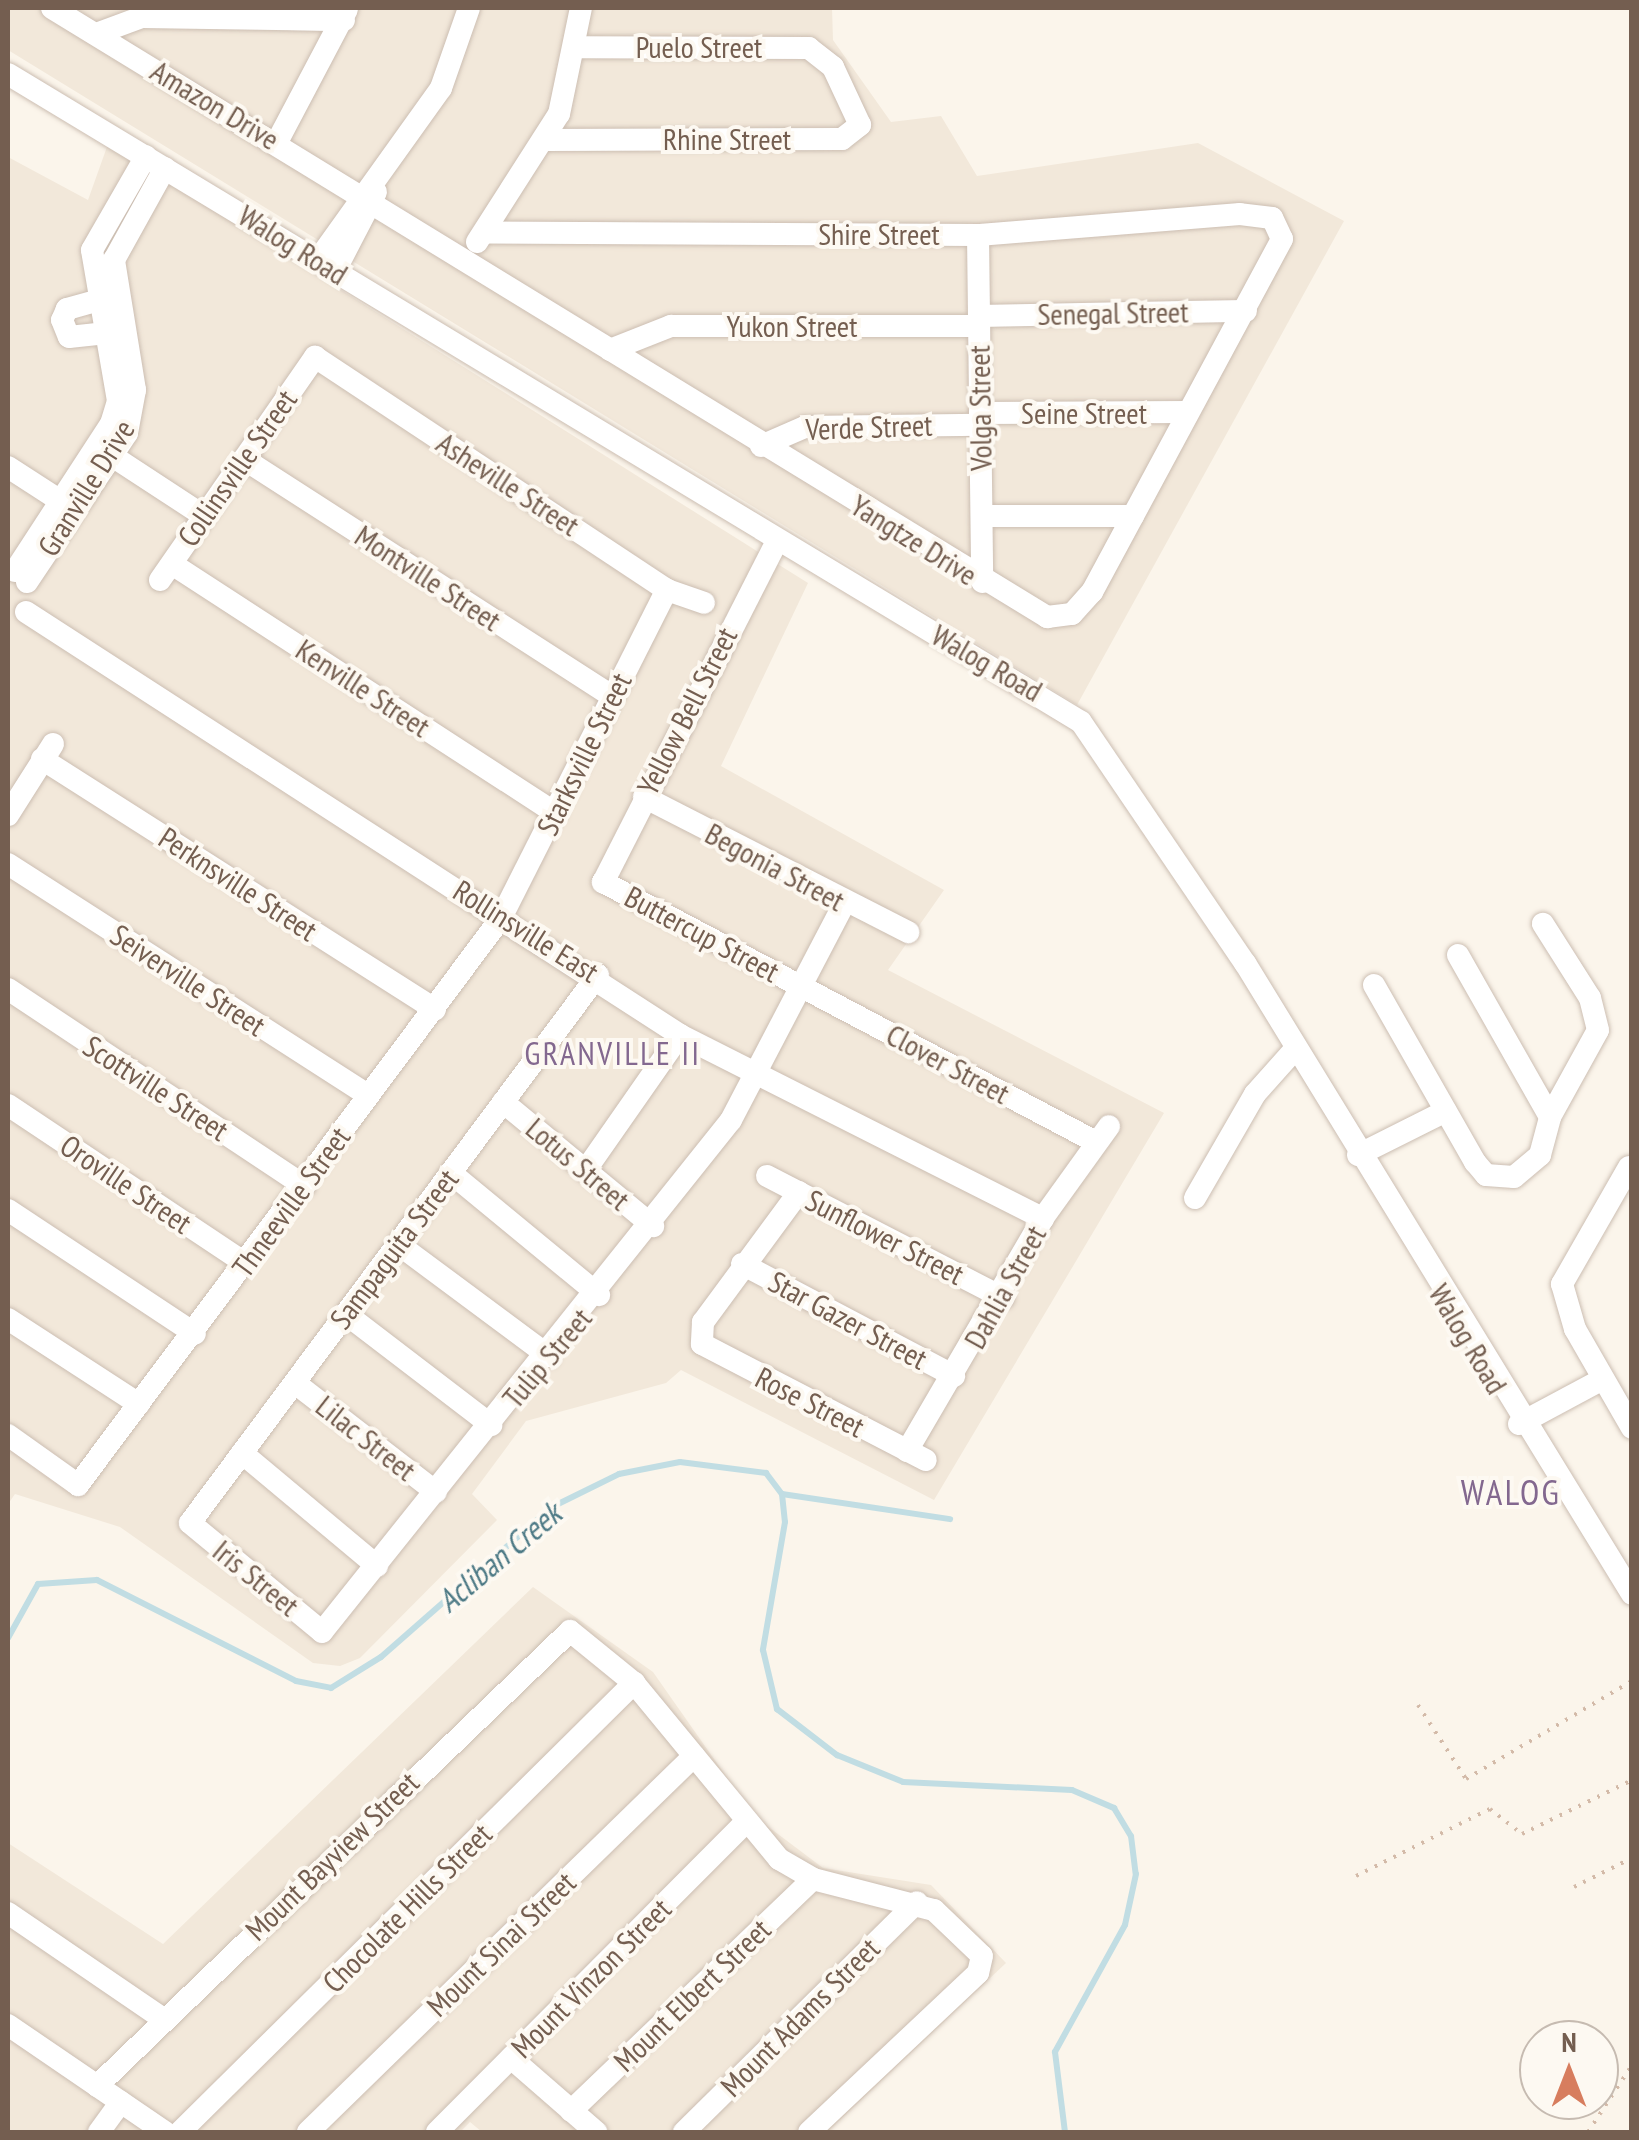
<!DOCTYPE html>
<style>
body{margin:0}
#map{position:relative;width:1639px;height:2140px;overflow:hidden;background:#fbf5eb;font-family:"PT Sans Narrow",sans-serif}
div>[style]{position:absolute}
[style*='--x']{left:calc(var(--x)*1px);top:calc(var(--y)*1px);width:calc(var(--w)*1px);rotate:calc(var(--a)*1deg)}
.residential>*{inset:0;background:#f2e8da}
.stream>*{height:6px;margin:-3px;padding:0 3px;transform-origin:3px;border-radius:3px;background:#c1dde3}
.path>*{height:4px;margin-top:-2px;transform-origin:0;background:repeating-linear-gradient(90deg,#d3baa8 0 2.5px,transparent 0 10.5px)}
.roads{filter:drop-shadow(0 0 2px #ccbeb2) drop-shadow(0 0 2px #ccbeb2)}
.minor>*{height:22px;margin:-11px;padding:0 11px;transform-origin:11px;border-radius:11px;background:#fff}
span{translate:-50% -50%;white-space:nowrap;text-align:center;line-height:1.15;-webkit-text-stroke:8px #fdf9f2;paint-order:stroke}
.street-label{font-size:30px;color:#745e50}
.neighbourhood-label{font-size:32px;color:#83688f;letter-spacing:2.5px}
.water-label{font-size:32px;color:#4c7985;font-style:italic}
.quarter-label{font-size:35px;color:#83688f;letter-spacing:2.5px}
.frame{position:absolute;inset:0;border:10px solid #745e50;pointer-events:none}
.north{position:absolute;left:1519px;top:2020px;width:100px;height:100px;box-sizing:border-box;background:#fdf9f2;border:2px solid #c6bbb1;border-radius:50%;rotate:0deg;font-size:28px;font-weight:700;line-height:40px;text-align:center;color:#745e50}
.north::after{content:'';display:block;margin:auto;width:35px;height:45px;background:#d77d5e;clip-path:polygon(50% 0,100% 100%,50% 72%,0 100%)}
</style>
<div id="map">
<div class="residential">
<i style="clip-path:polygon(8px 8px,832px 8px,833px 40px,891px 122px,941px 116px,977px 176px,1198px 143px,1344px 221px,1077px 705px,8px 50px)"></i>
<i style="clip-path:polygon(108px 144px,808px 583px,721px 766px,944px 890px,888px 970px,1164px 1113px,934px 1500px,681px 1370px,666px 1383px,526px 1421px,472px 1494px,497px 1520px,360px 1658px,340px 1666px,313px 1663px,120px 1527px,15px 1494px,8px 1504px,8px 157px,88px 200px)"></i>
<i style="clip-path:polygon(533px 1587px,653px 1672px,754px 1816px,823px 1868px,931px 1885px,1006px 1963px,827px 2132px,482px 2132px,470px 2122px,460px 2132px,8px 2132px,8px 1843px,163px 1944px)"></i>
</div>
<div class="stream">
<i style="--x:782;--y:1494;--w:170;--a:8.5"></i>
<i style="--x:8;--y:1638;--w:62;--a:-60.9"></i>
<i style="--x:38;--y:1584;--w:59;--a:-3.9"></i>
<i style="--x:97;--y:1580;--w:223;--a:26.9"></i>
<i style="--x:296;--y:1681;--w:36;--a:11"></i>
<i style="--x:331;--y:1688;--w:59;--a:-31.8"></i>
<i style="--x:381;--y:1657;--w:227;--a:-41.3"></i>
<i style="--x:552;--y:1507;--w:75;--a:-26.2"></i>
<i style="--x:619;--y:1474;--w:62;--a:-11.1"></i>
<i style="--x:680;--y:1462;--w:87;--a:7.3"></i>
<i style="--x:766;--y:1473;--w:26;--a:53"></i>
<i style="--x:782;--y:1494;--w:28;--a:84"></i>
<i style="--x:785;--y:1522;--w:130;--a:99.8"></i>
<i style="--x:763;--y:1650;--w:61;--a:76.7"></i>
<i style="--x:777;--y:1709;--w:76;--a:37.5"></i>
<i style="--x:837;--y:1755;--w:71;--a:22.2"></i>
<i style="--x:903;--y:1782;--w:169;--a:2.7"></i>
<i style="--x:1072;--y:1790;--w:46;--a:23.2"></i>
<i style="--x:1114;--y:1808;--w:33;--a:59"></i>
<i style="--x:1131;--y:1836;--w:38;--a:83"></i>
<i style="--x:1136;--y:1874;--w:52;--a:102.2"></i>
<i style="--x:1125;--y:1925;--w:145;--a:118.9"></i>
<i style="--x:1055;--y:2052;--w:81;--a:82.9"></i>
</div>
<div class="path">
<i style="--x:1418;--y:1705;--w:88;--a:57"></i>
<i style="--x:1466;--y:1779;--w:193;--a:-30.6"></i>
<i style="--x:1356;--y:1876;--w:150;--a:-26.6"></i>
<i style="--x:1490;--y:1809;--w:41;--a:38"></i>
<i style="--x:1522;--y:1834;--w:123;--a:-26.1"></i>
<i style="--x:1574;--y:1887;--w:65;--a:-26.6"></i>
<i style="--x:1588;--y:2132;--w:80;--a:-56.7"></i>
</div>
<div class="roads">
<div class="minor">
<i style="--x:52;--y:8;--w:1167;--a:31.47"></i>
<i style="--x:1047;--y:617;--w:25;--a:-7"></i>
<i style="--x:1072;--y:614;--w:30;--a:-48"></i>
<i style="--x:1092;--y:592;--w:401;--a:-61.7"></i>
<i style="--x:1282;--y:239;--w:23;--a:-115"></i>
<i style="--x:1272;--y:218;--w:32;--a:-173"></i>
<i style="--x:1240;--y:214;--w:263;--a:175.4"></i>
<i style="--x:978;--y:235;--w:494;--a:-179.7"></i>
<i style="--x:96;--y:34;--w:49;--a:-20.3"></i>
<i style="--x:142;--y:17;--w:202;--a:0.9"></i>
<i style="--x:8;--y:74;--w:1253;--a:31.13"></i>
<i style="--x:1081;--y:722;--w:292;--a:55.8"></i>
<i style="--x:1245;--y:963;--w:740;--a:58.48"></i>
<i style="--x:545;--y:140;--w:297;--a:-0.2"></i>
<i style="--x:842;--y:139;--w:23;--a:-38"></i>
<i style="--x:860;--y:125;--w:64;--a:-115"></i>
<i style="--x:833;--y:67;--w:31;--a:-142"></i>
<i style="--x:809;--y:48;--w:231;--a:-179.8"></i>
<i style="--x:277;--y:142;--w:150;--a:-62.2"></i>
<i style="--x:978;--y:235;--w:347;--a:89.3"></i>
<i style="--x:477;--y:242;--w:152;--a:-57.4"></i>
<i style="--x:559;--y:114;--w:108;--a:-78.3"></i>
<i style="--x:318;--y:260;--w:211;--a:-54.4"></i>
<i style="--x:441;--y:88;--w:85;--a:-70.7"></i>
<i style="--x:335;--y:271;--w:89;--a:-62.6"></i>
<i style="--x:110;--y:297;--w:45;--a:164.4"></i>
<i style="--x:67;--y:309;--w:12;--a:114"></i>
<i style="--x:62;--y:320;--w:18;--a:68"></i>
<i style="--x:69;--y:337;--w:47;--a:-6.1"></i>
<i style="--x:979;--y:316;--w:267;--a:-1.1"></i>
<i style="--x:610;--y:350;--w:66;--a:-21.5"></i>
<i style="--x:671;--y:326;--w:308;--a:0"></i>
<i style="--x:980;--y:413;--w:208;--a:-0.3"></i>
<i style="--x:761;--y:446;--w:48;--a:-23.4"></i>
<i style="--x:805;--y:427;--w:175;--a:-0.7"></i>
<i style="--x:100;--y:448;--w:124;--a:33.2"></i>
<i style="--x:244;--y:459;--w:438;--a:32.8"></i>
<i style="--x:8;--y:467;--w:64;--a:32.9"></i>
<i style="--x:982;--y:516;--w:151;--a:0"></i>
<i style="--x:776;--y:543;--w:381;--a:117"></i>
<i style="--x:603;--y:882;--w:555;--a:27.81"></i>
<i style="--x:172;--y:564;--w:457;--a:33"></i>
<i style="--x:15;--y:571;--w:176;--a:-56.9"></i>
<i style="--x:111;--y:424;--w:24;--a:-73"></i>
<i style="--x:118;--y:401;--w:153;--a:-99.8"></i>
<i style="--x:92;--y:250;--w:108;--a:-60.1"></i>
<i style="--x:160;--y:580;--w:272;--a:-55.2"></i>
<i style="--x:315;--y:357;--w:422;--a:33.5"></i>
<i style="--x:667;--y:590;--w:39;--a:19"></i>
<i style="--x:27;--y:582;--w:179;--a:-56.1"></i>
<i style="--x:127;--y:433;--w:44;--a:-79.5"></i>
<i style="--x:135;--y:390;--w:132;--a:-99.2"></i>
<i style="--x:114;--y:260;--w:105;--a:-61"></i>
<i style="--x:26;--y:612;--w:779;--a:32.89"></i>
<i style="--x:680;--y:1035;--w:407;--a:26.8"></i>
<i style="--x:42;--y:759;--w:466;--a:32.5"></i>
<i style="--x:644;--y:797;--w:297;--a:27.1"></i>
<i style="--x:8;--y:815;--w:84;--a:-57.6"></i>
<i style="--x:8;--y:864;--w:428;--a:32.7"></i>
<i style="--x:1458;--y:955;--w:186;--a:60.4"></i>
<i style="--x:598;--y:975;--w:683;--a:126.67"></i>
<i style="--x:190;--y:1523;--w:171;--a:39.5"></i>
<i style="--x:322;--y:1632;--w:655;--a:-51.38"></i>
<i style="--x:731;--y:1120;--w:244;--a:-62.4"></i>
<i style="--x:1374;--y:985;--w:204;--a:60.3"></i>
<i style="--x:1475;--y:1162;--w:17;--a:50"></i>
<i style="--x:1486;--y:1175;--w:28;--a:4"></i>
<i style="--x:1514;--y:1177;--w:34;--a:-40"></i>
<i style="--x:1540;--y:1155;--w:39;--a:-75"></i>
<i style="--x:1550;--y:1117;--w:99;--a:-61.1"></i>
<i style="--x:1598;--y:1030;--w:33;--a:-104"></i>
<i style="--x:1590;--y:998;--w:88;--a:-122.4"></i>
<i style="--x:8;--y:989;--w:356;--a:33.6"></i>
<i style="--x:503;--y:1102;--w:195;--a:39.6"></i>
<i style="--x:8;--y:1105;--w:285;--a:33.7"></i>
<i style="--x:1358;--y:1155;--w:98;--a:-26.6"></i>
<i style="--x:1629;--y:1167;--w:135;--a:119.8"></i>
<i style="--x:1562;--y:1284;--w:47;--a:73.9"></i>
<i style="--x:1575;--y:1329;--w:114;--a:60.1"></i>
<i style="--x:585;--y:1171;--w:166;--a:-55.1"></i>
<i style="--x:451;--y:1173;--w:192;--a:39.5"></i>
<i style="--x:767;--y:1176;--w:266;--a:27.3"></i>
<i style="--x:799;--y:1192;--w:162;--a:126.4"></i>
<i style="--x:703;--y:1322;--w:22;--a:93"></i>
<i style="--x:702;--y:1344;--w:252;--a:27.4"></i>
<i style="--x:1195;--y:1198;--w:120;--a:-60"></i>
<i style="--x:1255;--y:1094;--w:62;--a:-48.3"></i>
<i style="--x:8;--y:1210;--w:224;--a:33.5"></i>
<i style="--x:398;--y:1244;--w:188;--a:36.6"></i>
<i style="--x:742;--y:1264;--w:240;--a:27.8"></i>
<i style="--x:346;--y:1314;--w:183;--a:37.4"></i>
<i style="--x:8;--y:1319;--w:156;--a:33"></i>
<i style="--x:295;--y:1383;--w:178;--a:37.7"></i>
<i style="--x:1519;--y:1424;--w:95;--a:-28.2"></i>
<i style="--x:8;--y:1435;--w:86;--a:35.5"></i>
<i style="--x:78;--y:1485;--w:707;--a:-53.28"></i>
<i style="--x:501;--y:918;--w:368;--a:-63.2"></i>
<i style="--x:907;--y:1451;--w:270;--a:-59.7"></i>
<i style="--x:1043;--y:1218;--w:113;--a:-54.3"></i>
<i style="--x:242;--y:1453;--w:176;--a:39.9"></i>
<i style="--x:8;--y:1913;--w:190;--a:34.3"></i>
<i style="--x:8;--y:2025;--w:190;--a:34.3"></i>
<i style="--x:511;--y:2058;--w:113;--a:41"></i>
<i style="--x:97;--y:2086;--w:656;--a:-43.89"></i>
<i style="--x:570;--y:1631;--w:82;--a:39.1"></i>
<i style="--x:634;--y:1683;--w:228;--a:50.5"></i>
<i style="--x:779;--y:1859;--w:39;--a:30"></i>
<i style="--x:813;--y:1879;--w:125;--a:14.4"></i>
<i style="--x:934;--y:1910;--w:66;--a:43.8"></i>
<i style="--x:982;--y:1956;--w:17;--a:103"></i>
<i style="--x:978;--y:1973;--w:232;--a:136.7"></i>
<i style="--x:571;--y:2111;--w:335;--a:-43.8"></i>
<i style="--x:99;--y:2132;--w:37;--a:-54"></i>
<i style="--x:180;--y:2132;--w:639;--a:-44.68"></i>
<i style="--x:308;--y:2132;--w:539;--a:-44.25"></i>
<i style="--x:437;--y:2132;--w:435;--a:-45.1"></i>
<i style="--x:684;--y:2132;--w:327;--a:-44.6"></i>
</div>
</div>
<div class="street-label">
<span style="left:699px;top:47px">Puelo Street</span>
<span style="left:215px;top:105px;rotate:31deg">Amazon Drive</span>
<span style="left:727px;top:139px">Rhine Street</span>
<span style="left:879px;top:234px">Shire Street</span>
<span style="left:293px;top:245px;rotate:32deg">Walog Road</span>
<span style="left:1113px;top:313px;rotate:-1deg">Senegal Street</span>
<span style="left:792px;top:326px">Yukon Street</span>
<span style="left:980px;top:408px;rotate:-91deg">Volga Street</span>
<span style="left:1084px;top:413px">Seine Street</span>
<span style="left:869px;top:427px;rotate:-2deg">Verde Street</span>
<span style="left:237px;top:468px;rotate:-55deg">Collinsville Street</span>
<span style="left:508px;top:484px;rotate:33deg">Asheville Street</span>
<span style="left:86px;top:488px;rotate:-58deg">Granville Drive</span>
<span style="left:914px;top:540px;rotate:32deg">Yangtze Drive</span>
<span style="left:428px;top:578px;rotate:33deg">Montville Street</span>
<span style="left:987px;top:663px;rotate:30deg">Walog Road</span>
<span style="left:363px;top:688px;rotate:33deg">Kenville Street</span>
<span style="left:687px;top:711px;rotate:-63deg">Yellow Bell Street</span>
<span style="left:584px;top:754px;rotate:-64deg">Starksville Street</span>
<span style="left:775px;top:867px;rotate:28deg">Begonia Street</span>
<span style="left:238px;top:884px;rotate:33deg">Perknsville Street</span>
<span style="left:526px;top:931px;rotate:32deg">Rollinsville East</span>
<span style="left:702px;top:934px;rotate:28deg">Buttercup Street</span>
<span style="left:188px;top:980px;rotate:33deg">Seiverville Street</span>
<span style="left:948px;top:1064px;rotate:28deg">Clover Street</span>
<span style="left:156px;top:1088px;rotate:33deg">Scottville Street</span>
<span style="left:578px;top:1164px;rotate:40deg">Lotus Street</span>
<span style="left:126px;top:1184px;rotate:34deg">Oroville Street</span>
<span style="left:291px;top:1202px;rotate:-54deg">Thneeville Street</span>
<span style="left:885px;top:1237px;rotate:27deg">Sunflower Street</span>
<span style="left:394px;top:1249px;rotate:-53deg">Sampaguita Street</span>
<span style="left:1005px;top:1287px;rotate:-61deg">Dahlia Street</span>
<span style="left:848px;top:1320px;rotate:28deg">Star Gazer Street</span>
<span style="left:1468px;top:1339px;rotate:59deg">Walog Road</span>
<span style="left:547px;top:1358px;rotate:-50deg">Tulip Street</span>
<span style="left:810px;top:1402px;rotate:27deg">Rose Street</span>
<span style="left:366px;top:1438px;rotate:38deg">Lilac Street</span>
<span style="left:256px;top:1578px;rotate:39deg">Iris Street</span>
<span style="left:332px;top:1856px;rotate:-44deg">Mount Bayview Street</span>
<span style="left:407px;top:1908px;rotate:-45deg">Chocolate Hills Street</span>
<span style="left:501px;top:1944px;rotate:-44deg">Mount Sinai Street</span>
<span style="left:591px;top:1978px;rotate:-45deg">Mount Vinzon Street</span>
<span style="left:692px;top:1995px;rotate:-44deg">Mount Elbert Street</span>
<span style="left:800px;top:2017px;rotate:-45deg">Mount Adams Street</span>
</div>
<div class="neighbourhood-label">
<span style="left:613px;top:1053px">GRANVILLE II</span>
</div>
<div class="water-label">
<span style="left:499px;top:1557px;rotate:-40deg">Acliban Creek</span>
</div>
<div class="quarter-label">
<span style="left:1511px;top:1492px">WALOG</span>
</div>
<div class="frame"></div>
<div class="north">N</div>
</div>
